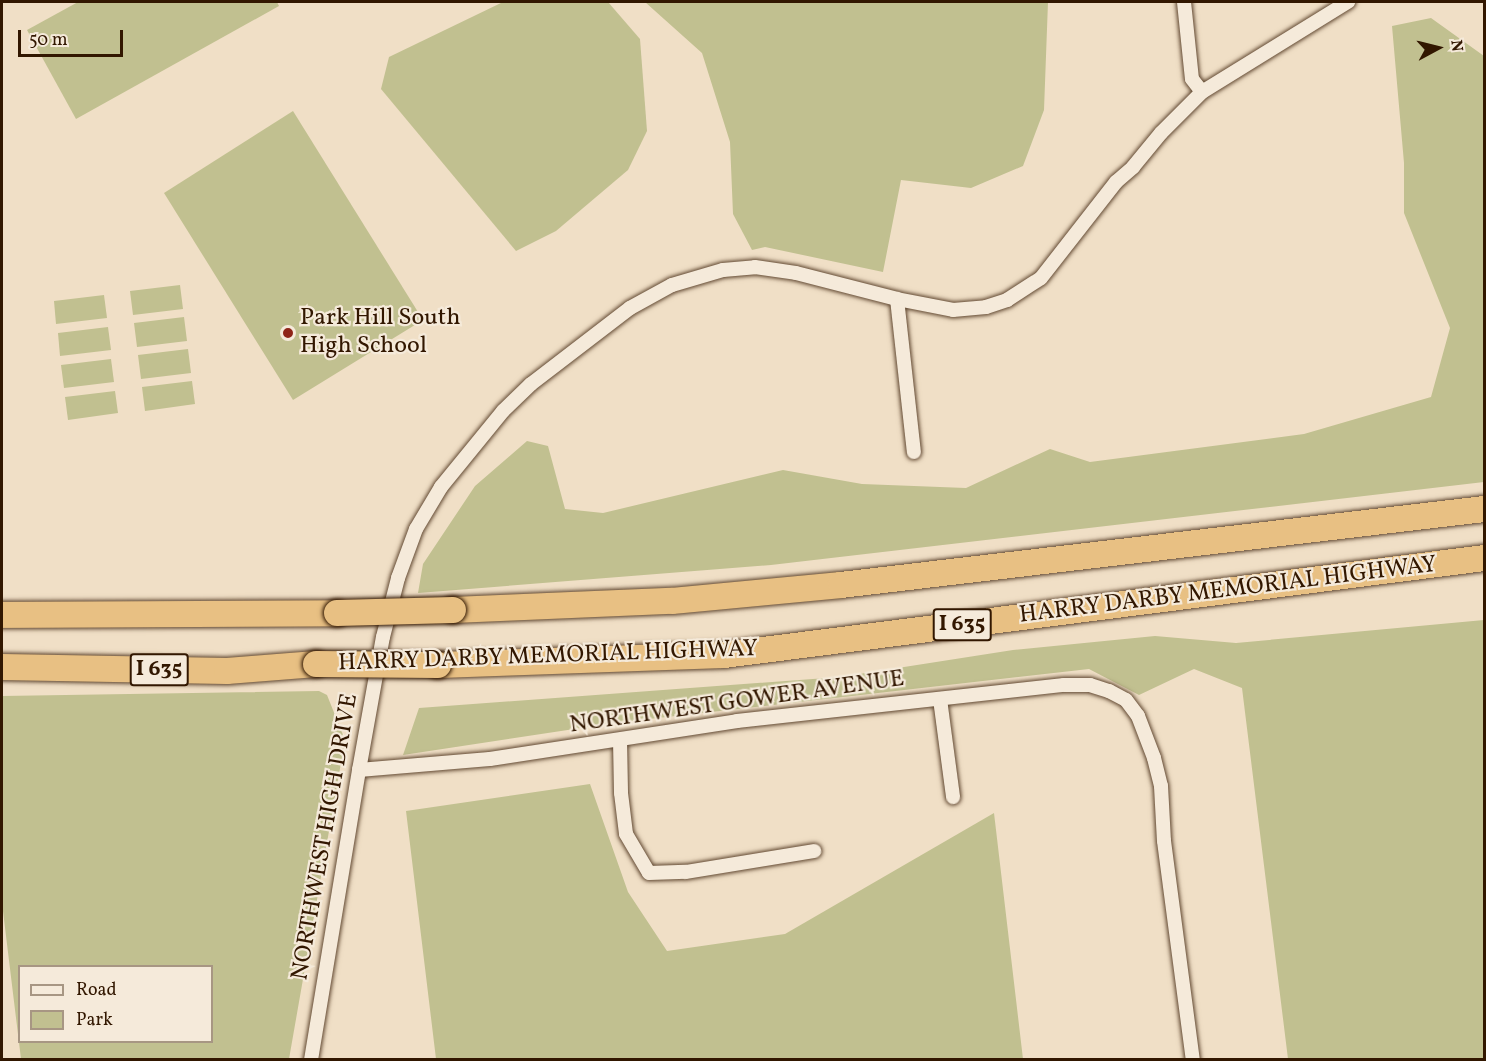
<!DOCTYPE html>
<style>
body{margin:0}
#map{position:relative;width:1486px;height:1061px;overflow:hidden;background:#f0dfc6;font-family:Vollkorn,serif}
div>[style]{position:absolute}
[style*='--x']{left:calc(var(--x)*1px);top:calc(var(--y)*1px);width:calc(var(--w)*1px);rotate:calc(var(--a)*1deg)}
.green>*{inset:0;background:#c1c090}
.roads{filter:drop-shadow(0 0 2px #624932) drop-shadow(0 0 2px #624932)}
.minor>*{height:14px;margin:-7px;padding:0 7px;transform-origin:7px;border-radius:7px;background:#f5eada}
.motorway>*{height:26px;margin:-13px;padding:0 13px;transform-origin:13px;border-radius:13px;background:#e8c083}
.bridges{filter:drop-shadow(0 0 2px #321700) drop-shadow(0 0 2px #321700)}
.motorway-bridge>*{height:26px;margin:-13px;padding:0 13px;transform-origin:13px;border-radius:13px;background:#e8c083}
.dots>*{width:16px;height:16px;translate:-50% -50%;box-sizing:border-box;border:3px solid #f5eada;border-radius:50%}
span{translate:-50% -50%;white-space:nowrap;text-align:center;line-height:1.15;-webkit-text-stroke:4.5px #f5eada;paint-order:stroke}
.shield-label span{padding:2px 4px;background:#f5eada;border:2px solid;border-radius:4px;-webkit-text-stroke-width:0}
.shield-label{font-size:22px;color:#321700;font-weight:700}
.poi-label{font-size:24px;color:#321700}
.left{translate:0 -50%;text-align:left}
.street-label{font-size:24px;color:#321700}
.frame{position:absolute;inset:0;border:3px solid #321700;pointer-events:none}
.legend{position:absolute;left:18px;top:965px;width:195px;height:78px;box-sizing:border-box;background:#f5eada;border:2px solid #a79683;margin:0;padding:8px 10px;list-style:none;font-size:18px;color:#321700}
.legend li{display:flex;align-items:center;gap:12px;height:30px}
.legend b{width:30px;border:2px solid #a79683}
.north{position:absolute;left:1408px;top:18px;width:60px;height:60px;-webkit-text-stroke:4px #f5eada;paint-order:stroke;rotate:83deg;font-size:16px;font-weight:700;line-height:24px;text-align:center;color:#321700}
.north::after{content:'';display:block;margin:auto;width:21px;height:27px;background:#321700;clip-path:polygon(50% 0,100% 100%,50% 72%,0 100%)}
.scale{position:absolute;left:18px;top:30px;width:105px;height:27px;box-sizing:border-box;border:3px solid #321700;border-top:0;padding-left:8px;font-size:18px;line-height:21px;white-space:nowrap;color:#321700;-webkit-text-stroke:4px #f5eada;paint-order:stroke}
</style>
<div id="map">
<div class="green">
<i style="clip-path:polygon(78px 2px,277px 2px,279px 6px,76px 119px,27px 30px)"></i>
<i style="clip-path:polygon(503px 2px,608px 2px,640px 39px,647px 131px,628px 170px,556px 231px,516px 251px,381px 89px,389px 57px)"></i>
<i style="clip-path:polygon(645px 2px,1048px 2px,1044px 110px,1023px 166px,971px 188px,901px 180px,883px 272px,765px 247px,752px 250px,733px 214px,730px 142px,702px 53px)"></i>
<i style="clip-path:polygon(1431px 18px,1484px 56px,1484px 482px,771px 565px,418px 593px,423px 564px,475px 486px,527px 441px,548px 446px,565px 509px,603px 513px,783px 470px,862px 484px,966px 488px,1050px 449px,1090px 462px,1304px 434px,1431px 397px,1450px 328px,1404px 213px,1404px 163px,1392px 26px)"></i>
<i style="clip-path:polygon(293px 111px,423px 320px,293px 400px,164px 193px)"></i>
<i style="clip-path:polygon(180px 285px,183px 309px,133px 315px,130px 291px)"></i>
<i style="clip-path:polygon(104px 295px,107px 318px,56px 324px,54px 301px)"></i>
<i style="clip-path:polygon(184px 317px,187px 341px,137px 347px,134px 323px)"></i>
<i style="clip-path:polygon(108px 327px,111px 350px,60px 356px,58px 333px)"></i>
<i style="clip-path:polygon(188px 349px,191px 373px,141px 379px,138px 355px)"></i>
<i style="clip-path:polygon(111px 359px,114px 382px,64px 388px,61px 365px)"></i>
<i style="clip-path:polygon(192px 381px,195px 404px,145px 411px,142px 387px)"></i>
<i style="clip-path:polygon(115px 391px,118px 413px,68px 420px,65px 397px)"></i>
<i style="clip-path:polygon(1484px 620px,1484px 1059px,1288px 1059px,1242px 688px,1194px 669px,1139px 695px,1089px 669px,614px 723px,403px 755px,419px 708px,840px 677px,1013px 650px,1155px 636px,1236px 643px)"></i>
<i style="clip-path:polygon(evenodd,319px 691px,327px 695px,345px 740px,289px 1059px,21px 1059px,2px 903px,2px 696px,319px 691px,20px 966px,212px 966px,212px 1042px,20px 1042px,20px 966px)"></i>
<i style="clip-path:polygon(590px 784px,628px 892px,667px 951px,785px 934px,994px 813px,1023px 1059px,436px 1059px,406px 811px)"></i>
</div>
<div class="roads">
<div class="minor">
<i style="--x:1184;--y:2;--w:77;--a:84.1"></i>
<i style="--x:1192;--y:79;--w:16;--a:52"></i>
<i style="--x:897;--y:299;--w:154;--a:83.7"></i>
<i style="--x:940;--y:699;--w:99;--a:82.4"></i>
<i style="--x:620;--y:740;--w:53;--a:88.9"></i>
<i style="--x:621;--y:793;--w:41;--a:83"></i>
<i style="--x:626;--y:834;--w:45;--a:59.5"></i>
<i style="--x:649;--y:873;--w:37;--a:-2"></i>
<i style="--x:686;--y:872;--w:130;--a:-9.3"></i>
<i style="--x:359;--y:770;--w:131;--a:-4.8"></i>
<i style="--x:490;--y:759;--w:250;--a:-8.7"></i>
<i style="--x:737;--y:721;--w:329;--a:-6.3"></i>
<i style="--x:1064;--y:685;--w:26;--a:0"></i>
<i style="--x:1090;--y:685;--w:20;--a:18"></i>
<i style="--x:1109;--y:691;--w:19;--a:28"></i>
<i style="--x:1126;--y:700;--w:20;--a:53"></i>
<i style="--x:1138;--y:716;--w:45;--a:69.1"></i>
<i style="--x:1154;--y:758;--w:29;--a:76"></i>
<i style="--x:1161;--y:786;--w:55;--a:86.9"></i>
<i style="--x:1164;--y:841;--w:221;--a:82.5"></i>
<i style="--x:311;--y:1060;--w:294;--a:-80.6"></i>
<i style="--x:359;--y:770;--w:135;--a:-79.8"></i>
<i style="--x:383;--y:637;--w:61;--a:-75.7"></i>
<i style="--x:398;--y:578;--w:52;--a:-69.8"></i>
<i style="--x:416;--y:529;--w:49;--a:-59.2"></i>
<i style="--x:441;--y:487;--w:98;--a:-50.8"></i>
<i style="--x:503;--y:411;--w:39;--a:-44"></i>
<i style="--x:531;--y:384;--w:125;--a:-37.5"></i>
<i style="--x:630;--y:308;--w:48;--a:-28.7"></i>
<i style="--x:672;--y:285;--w:53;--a:-16.4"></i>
<i style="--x:723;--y:270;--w:32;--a:-5"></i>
<i style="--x:755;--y:267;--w:41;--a:8.3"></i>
<i style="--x:796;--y:273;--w:104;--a:14.4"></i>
<i style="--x:897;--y:299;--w:57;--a:11.1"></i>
<i style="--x:953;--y:310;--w:33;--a:-5"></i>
<i style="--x:986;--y:307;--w:22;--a:-18"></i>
<i style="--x:1007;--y:300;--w:40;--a:-32.9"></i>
<i style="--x:1041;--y:278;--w:122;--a:-52"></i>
<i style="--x:1116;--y:182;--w:23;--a:-41"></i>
<i style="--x:1133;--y:167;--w:44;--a:-50.5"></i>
<i style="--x:1161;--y:133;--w:58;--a:-45"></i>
<i style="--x:1202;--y:92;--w:172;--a:-31.7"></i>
</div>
<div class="motorway">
<i style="--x:453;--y:610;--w:219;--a:-2.4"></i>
<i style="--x:672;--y:601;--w:170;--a:-5.4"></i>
<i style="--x:841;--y:585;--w:647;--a:-6.74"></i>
<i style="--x:2;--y:615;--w:335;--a:-0.3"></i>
<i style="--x:438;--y:665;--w:286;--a:-2"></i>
<i style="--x:724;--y:655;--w:766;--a:-7.27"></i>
<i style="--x:2;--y:667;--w:225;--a:1"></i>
<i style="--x:227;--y:671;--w:89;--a:-4.5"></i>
</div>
</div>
<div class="bridges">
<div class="motorway-bridge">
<i style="--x:337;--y:613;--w:116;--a:-1.5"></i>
<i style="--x:316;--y:664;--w:122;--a:0.5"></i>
</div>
</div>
<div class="dots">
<i style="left:288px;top:333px;background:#8f2418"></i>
</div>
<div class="shield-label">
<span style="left:962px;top:625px">I 635</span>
<span style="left:159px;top:670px">I 635</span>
</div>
<div class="poi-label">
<span class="left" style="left:300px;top:333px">Park Hill South<br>High School</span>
</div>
<div class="street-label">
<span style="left:1228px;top:591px;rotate:-7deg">HARRY DARBY MEMORIAL HIGHWAY</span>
<span style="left:548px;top:657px;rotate:-2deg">HARRY DARBY MEMORIAL HIGHWAY</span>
<span style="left:737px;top:703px;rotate:-8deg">NORTHWEST GOWER AVENUE</span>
<span style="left:326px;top:837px;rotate:-80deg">NORTHWEST HIGH DRIVE</span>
</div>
<div class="frame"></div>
<ul class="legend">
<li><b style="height:8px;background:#f5eada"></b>Road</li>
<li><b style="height:16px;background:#c1c090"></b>Park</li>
</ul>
<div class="north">N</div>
<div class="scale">50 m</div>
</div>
